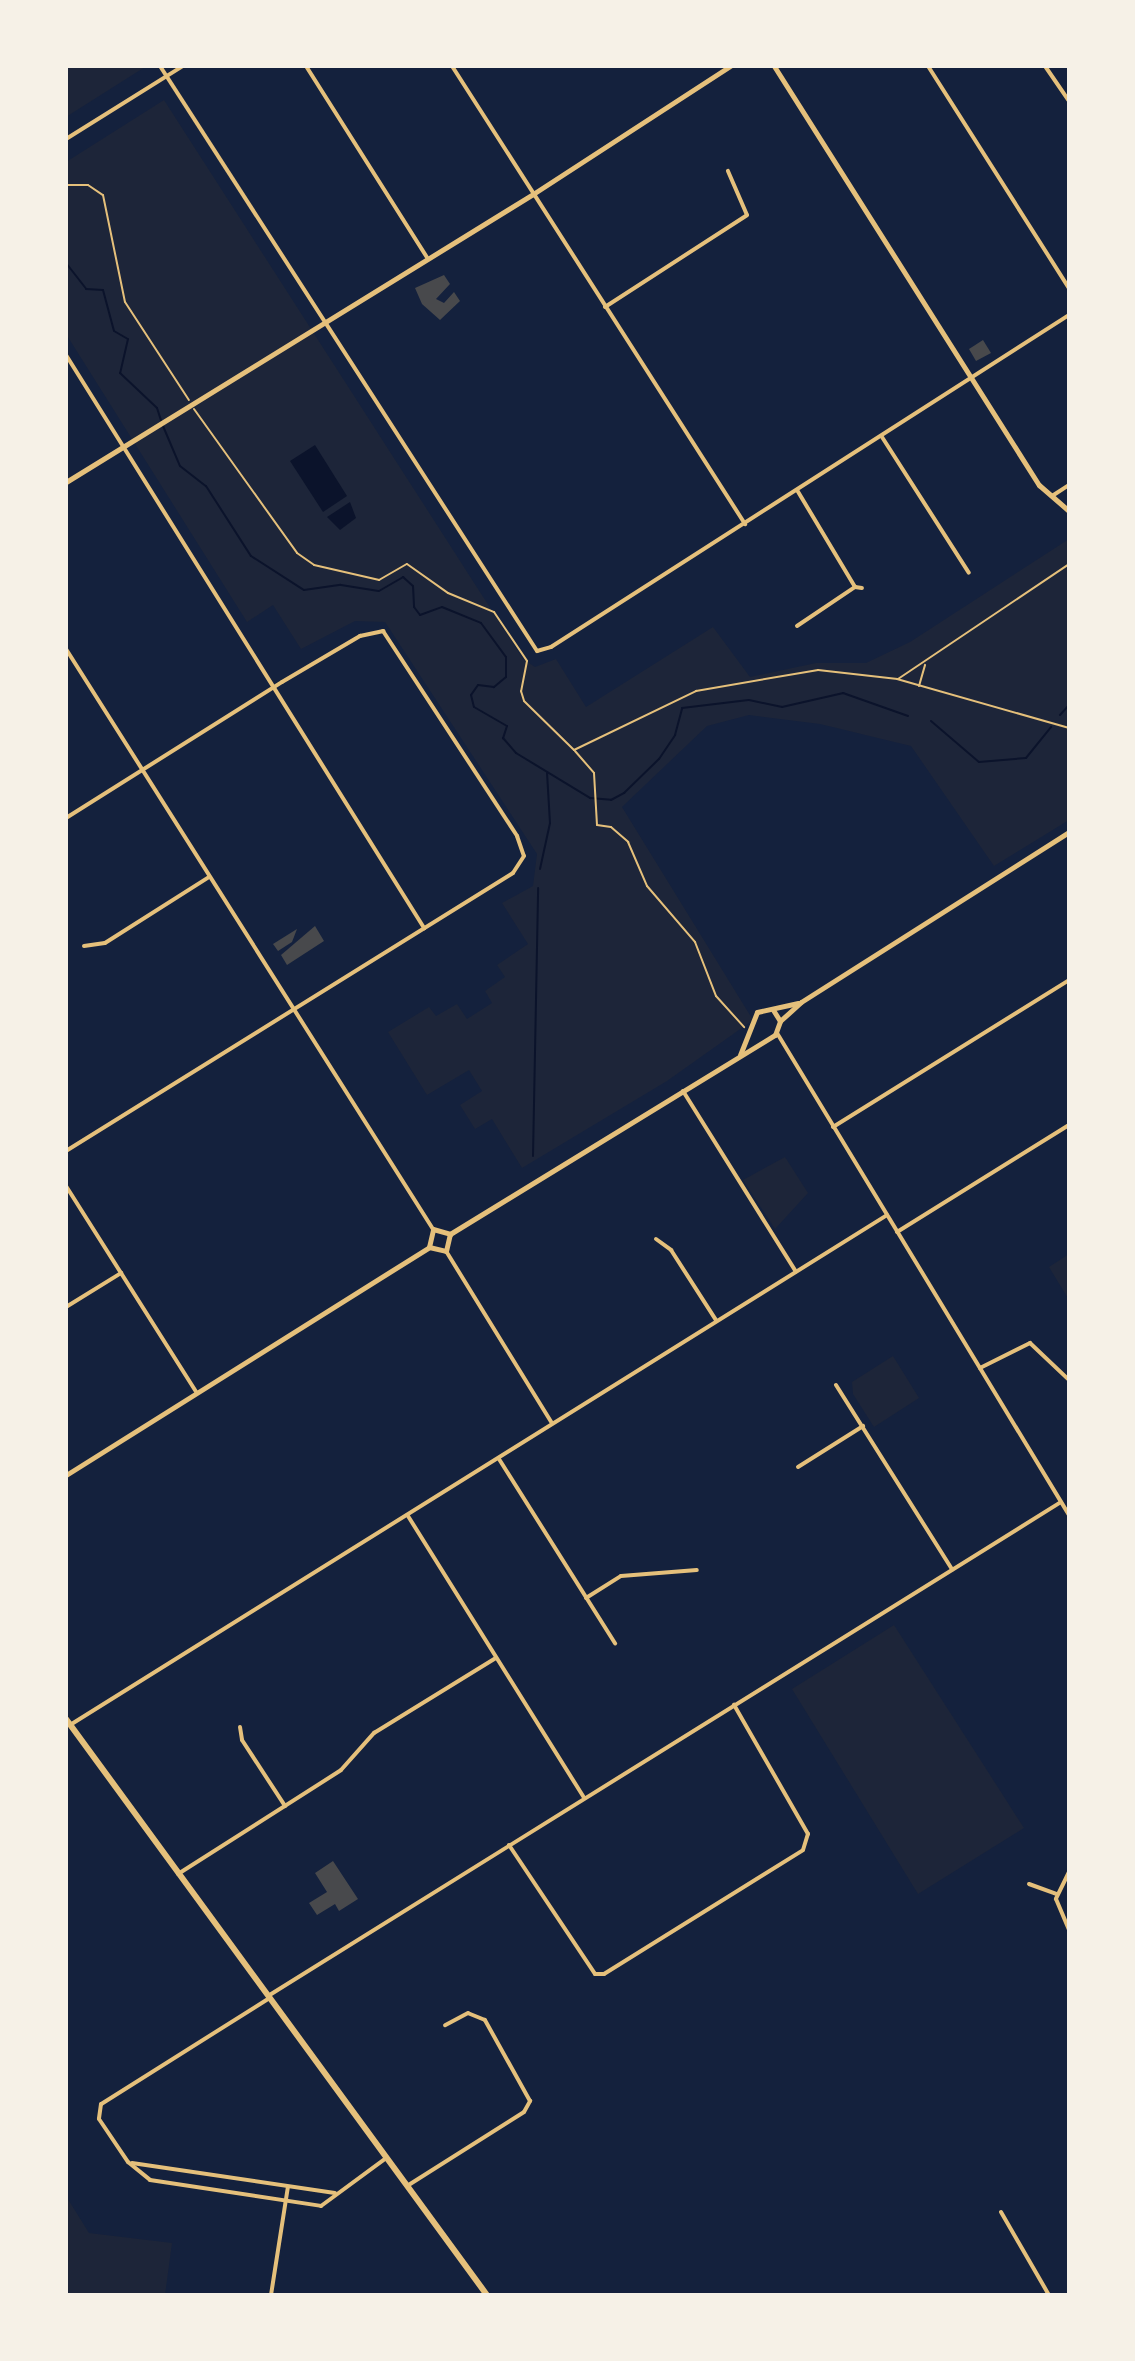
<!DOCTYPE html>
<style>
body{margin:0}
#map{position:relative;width:1135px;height:2361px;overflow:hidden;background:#14213d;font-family:"DejaVu Sans",sans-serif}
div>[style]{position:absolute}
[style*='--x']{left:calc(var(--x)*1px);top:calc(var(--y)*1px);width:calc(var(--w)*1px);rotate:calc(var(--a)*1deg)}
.green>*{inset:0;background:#1d2539}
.water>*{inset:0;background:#0b132b}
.stream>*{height:2px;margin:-1px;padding:0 1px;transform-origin:1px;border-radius:1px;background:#0b132b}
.building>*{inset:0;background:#48494c}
.path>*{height:2px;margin:-1px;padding:0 1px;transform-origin:1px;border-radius:1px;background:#e5c07b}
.minor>*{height:4px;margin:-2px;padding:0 2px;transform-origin:2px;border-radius:2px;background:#e5c07b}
.tertiary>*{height:5px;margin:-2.5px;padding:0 2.5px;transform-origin:2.5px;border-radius:2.5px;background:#e5c07b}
.secondary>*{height:6px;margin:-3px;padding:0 3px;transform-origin:3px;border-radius:3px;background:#e5c07b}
span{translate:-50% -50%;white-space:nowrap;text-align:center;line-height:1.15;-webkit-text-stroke:8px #f6f1e7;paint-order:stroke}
.frame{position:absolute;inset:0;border:68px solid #f6f1e7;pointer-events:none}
</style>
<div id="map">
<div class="green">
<i style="clip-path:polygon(66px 66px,145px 66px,145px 67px,66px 117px)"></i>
<i style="clip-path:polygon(164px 100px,523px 659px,535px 667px,556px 659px,586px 707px,713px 627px,750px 677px,816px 663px,866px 663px,910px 642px,1069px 539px,1069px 820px,994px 866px,911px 746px,820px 724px,749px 715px,707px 726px,622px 807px,753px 1020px,667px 1081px,522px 1168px,492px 1119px,475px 1129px,460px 1105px,482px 1091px,469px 1070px,427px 1095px,388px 1032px,429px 1007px,436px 1016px,457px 1004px,467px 1019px,492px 1003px,485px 991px,505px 977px,497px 965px,528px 944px,502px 903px,533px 886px,537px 854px,385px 622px,355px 621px,301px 649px,273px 605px,247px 622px,66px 334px,66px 162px)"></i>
<i style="clip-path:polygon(785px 1157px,808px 1193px,775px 1229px,743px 1180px)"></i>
<i style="clip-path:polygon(1069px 1254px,1069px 1300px,1049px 1267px)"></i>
<i style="clip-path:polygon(893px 1356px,919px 1398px,874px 1427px,853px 1394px,852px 1382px)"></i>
<i style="clip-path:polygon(894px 1625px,1024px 1828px,918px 1894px,792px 1689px)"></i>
<i style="clip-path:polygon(66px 2196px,89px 2233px,172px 2243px,165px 2295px,66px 2295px)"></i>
</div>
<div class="water">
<i style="clip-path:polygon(315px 445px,347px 496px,323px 512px,290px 461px)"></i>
<i style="clip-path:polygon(350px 502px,356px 518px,340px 530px,327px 517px)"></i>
</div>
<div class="stream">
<i style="--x:66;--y:263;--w:33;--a:52"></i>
<i style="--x:86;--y:289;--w:17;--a:3"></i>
<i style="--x:103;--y:290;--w:42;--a:75"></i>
<i style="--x:114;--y:331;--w:16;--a:30"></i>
<i style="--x:128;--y:339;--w:35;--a:103"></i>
<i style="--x:120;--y:373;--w:51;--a:43.4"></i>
<i style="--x:157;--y:408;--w:13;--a:72"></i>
<i style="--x:163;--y:426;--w:43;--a:67"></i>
<i style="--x:180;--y:466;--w:33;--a:38"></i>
<i style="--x:206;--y:486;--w:83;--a:57.3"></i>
<i style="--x:251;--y:556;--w:63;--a:32.7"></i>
<i style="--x:304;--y:590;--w:37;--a:-8"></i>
<i style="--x:341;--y:585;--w:38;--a:9"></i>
<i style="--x:379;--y:591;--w:28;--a:-30"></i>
<i style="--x:403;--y:577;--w:13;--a:42"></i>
<i style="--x:413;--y:586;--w:21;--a:87"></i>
<i style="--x:414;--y:607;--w:10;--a:53"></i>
<i style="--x:420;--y:615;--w:23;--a:-20"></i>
<i style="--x:442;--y:607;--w:42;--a:22.3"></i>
<i style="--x:481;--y:623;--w:42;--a:53.7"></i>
<i style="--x:506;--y:657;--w:20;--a:90"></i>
<i style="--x:506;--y:677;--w:16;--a:140"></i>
<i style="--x:494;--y:687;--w:16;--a:-173"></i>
<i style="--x:478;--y:685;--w:12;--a:125"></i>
<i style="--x:471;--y:695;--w:12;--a:76"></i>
<i style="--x:474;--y:707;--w:38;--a:30"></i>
<i style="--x:507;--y:726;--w:13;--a:108"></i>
<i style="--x:503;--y:738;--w:20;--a:49"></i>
<i style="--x:516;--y:753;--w:87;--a:31.3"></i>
<i style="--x:590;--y:798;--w:21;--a:5"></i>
<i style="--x:611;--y:800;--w:15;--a:-28"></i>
<i style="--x:624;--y:793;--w:49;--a:-44.2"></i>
<i style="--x:659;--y:759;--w:29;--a:-56"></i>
<i style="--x:675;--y:735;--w:28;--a:-75"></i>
<i style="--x:682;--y:708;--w:67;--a:-6.8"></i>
<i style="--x:749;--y:700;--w:34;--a:12"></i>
<i style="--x:782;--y:707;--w:63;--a:-12.9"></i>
<i style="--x:843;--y:693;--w:69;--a:19.5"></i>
<i style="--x:1060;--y:715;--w:13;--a:-48"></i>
<i style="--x:931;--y:721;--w:63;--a:40.5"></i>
<i style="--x:979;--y:762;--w:47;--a:-4.9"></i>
<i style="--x:1026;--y:758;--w:40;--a:-51"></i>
<i style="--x:540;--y:869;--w:47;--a:-77.7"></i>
<i style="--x:550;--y:823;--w:50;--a:-93.4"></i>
<i style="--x:533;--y:1156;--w:268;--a:-88.9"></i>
</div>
<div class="building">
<i style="clip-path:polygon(444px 275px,450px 284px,436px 299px,444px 303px,454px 292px,460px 301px,440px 320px,422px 304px,415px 288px)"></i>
<i style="clip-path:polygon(983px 340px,991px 353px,976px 361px,969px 349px)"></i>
<i style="clip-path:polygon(315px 926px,324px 941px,287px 965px,281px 955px)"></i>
<i style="clip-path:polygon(297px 929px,292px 942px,278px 951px,273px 944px)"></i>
<i style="clip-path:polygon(333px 1861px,358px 1899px,339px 1911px,335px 1904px,317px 1915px,309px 1903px,327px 1892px,315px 1873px)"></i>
</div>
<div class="path">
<i style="--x:66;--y:185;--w:22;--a:0"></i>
<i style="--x:88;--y:185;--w:18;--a:34"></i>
<i style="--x:103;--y:195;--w:109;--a:78.4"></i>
<i style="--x:125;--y:302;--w:117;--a:56.9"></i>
<i style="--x:194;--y:409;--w:177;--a:54.4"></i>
<i style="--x:297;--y:553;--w:21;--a:35"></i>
<i style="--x:314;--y:565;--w:67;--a:13"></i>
<i style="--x:379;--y:580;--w:32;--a:-30"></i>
<i style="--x:407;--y:564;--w:50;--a:35.3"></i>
<i style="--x:448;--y:593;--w:50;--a:22.4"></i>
<i style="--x:494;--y:612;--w:59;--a:56"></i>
<i style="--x:527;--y:661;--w:31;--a:101"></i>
<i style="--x:521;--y:691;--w:10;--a:73"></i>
<i style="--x:524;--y:701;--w:70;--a:44.4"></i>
<i style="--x:574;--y:750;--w:136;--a:-25.8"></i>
<i style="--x:696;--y:691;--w:124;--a:-9.8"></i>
<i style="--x:818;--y:670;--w:80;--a:6.5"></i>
<i style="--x:897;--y:679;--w:179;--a:15.9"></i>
<i style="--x:898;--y:679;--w:206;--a:-33.9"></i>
<i style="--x:919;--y:686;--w:22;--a:-74"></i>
<i style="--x:575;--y:751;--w:29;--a:49"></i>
<i style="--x:594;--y:773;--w:52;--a:86.7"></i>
<i style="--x:597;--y:825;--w:14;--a:8"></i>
<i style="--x:611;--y:827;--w:23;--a:41"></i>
<i style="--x:628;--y:842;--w:48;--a:66.6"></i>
<i style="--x:647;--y:886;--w:74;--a:49.4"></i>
<i style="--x:695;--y:942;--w:58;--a:68.7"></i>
<i style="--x:716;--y:996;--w:42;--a:47.9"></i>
</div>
<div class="minor">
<i style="--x:160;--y:66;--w:696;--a:57.2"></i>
<i style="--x:537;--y:651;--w:15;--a:-16"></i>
<i style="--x:551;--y:647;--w:615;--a:-32.66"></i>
<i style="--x:306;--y:66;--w:228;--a:57.7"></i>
<i style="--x:452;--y:66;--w:544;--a:57.39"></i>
<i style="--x:928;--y:66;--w:263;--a:57.6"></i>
<i style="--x:1045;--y:66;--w:42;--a:55.6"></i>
<i style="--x:66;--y:139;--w:138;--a:-32"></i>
<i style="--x:605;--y:307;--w:169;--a:-32.9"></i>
<i style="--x:747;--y:215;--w:48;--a:-113.4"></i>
<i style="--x:66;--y:355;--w:676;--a:58"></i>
<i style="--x:882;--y:437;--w:161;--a:57.4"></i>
<i style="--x:797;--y:490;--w:113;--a:59.1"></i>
<i style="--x:1052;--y:496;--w:20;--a:-33"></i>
<i style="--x:797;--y:626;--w:70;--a:-33.9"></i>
<i style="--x:855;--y:587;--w:7;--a:8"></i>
<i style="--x:66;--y:649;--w:686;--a:57.68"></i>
<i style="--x:66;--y:818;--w:255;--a:-32.2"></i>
<i style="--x:282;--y:682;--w:91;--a:-30.5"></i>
<i style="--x:360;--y:636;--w:24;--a:-12"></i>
<i style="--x:383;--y:631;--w:245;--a:56.8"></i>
<i style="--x:517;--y:836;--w:21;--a:71"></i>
<i style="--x:524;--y:856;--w:20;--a:123"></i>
<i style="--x:513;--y:873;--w:526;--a:148.12"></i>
<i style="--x:84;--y:946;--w:21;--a:-8"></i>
<i style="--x:105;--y:943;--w:123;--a:-32.4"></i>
<i style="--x:777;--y:1033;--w:564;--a:58.79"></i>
<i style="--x:683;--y:1091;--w:213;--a:58"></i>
<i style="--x:833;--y:1127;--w:278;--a:-31.9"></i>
<i style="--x:66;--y:1186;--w:244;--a:57.7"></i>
<i style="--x:897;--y:1232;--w:203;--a:-31.9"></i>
<i style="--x:656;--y:1239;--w:19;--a:36"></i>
<i style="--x:671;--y:1250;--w:83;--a:57.3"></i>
<i style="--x:446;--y:1251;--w:202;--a:58.4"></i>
<i style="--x:66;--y:1307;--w:65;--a:-31.7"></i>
<i style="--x:980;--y:1368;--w:56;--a:-26.6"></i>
<i style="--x:1030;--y:1343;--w:54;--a:43.5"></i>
<i style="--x:836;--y:1385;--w:218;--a:57.8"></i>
<i style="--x:499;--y:1459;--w:218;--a:57.8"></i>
<i style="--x:798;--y:1467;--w:77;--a:-32.2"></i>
<i style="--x:408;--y:1516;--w:332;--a:58"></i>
<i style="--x:586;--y:1598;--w:41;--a:-32.2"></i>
<i style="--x:621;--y:1576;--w:76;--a:-4.5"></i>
<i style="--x:70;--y:1725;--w:963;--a:-31.97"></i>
<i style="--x:240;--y:1727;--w:13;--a:81"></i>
<i style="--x:242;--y:1740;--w:79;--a:56.9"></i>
<i style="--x:509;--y:1845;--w:155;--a:56.3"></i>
<i style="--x:595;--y:1974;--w:9;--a:0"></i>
<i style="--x:604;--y:1974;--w:234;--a:-31.9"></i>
<i style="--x:803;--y:1850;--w:17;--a:-73"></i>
<i style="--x:808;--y:1834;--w:149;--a:-119.8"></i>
<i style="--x:1069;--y:1872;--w:30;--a:116"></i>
<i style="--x:1056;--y:1899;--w:33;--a:67"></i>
<i style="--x:178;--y:1874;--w:193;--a:-32.5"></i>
<i style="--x:341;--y:1770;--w:50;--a:-48.3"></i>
<i style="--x:374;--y:1733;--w:143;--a:-31.6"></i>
<i style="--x:1029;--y:1884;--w:29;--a:20"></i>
<i style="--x:268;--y:1996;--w:934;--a:-31.92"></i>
<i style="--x:268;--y:1999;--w:197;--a:147.8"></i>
<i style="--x:101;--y:2104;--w:15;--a:98"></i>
<i style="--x:99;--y:2119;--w:52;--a:56"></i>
<i style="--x:128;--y:2162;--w:28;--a:39"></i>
<i style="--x:150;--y:2180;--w:173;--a:8.6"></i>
<i style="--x:321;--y:2206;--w:79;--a:-36.3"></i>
<i style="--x:132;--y:2163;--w:205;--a:8.4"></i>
<i style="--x:407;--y:2186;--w:138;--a:-32.3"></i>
<i style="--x:524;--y:2112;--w:13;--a:-61"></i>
<i style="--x:530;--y:2101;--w:93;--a:-119.1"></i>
<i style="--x:485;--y:2020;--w:18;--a:-158"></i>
<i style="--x:468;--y:2013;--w:26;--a:152"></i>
<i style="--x:1001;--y:2212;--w:96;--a:60"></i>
<i style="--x:271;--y:2295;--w:109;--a:-81.1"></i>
</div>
<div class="tertiary">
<i style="--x:774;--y:66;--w:496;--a:57.7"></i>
<i style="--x:1039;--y:485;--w:40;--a:41"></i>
<i style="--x:66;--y:482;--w:549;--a:-31.66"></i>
<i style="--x:533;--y:194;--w:235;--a:-33"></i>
<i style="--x:780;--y:1021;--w:28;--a:-42"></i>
<i style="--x:801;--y:1002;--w:317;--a:-32.4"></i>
<i style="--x:740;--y:1055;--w:46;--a:-68.4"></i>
<i style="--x:757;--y:1012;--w:42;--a:-12.4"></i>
<i style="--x:450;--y:1234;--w:381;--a:-31.5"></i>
<i style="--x:775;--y:1035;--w:15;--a:-70"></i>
<i style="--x:780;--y:1021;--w:13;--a:-122"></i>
<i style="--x:429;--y:1247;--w:18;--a:-77"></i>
<i style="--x:433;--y:1229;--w:18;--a:16"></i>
<i style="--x:429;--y:1247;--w:17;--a:13"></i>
<i style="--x:446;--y:1251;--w:17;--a:-77"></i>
<i style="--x:66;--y:1475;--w:429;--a:-32.1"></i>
</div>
<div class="secondary">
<i style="--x:66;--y:1719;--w:713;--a:53.84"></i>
</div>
<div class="frame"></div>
</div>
